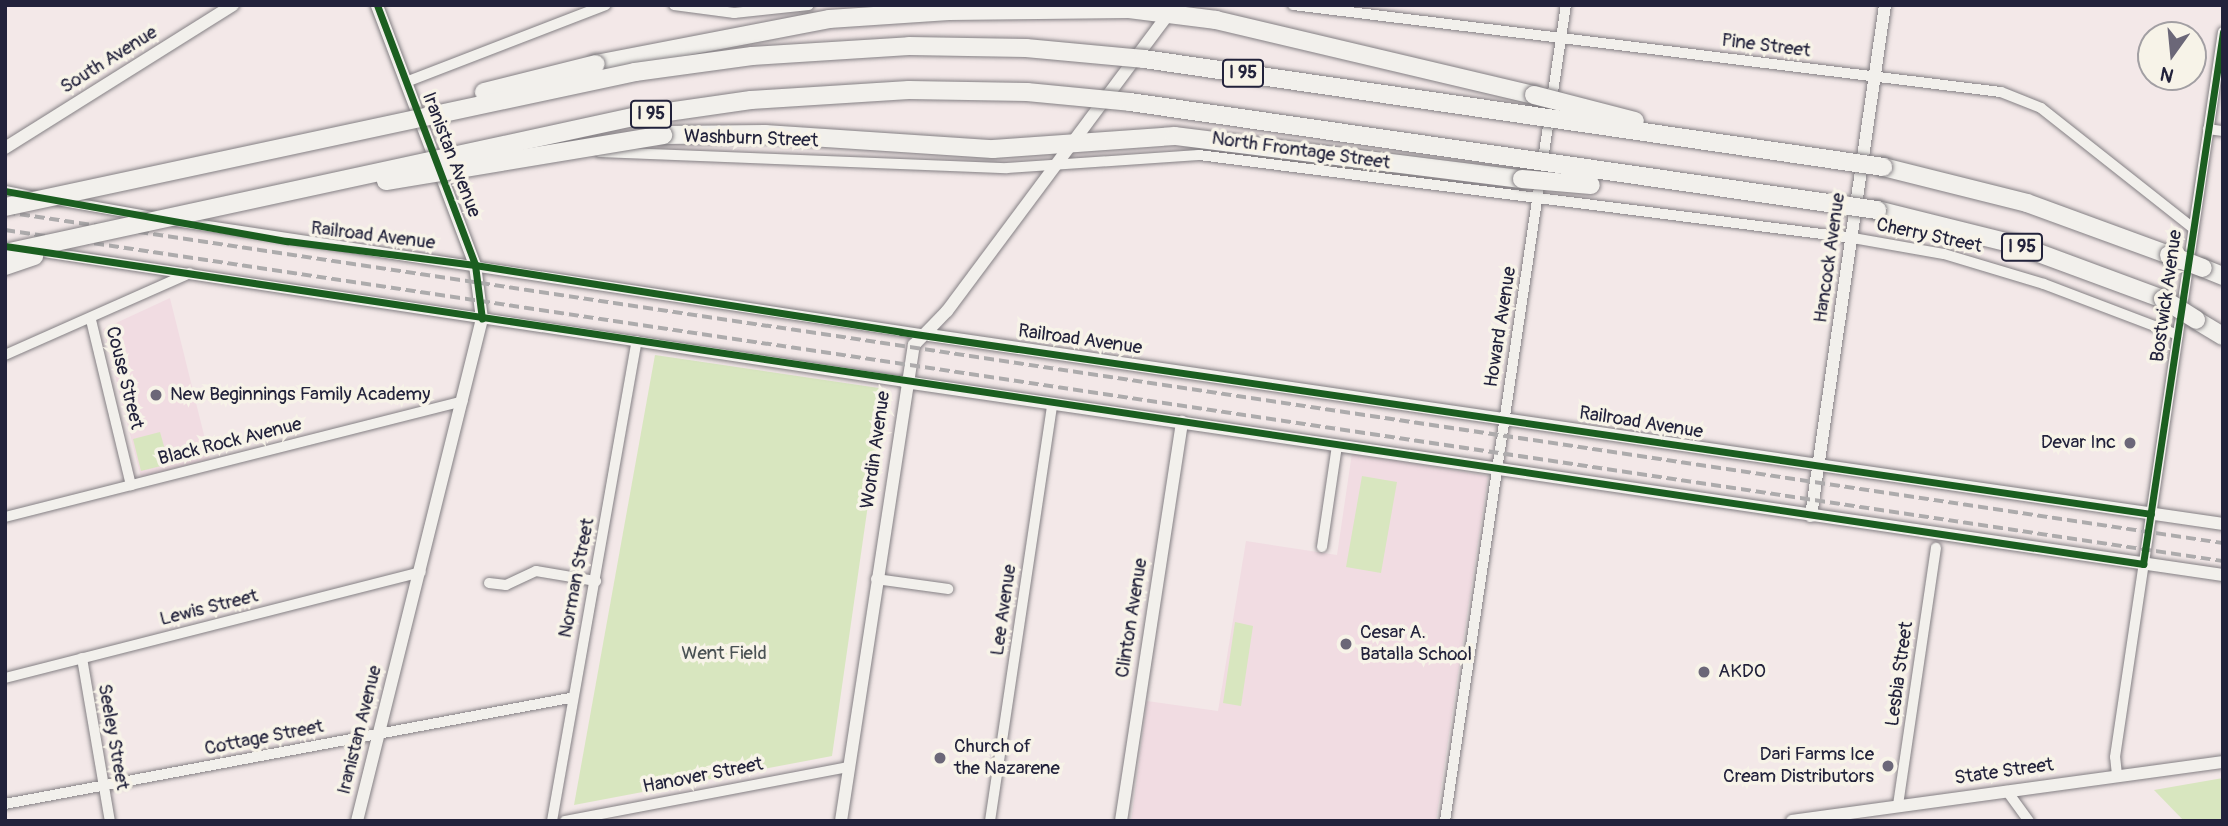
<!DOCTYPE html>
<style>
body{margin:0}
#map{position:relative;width:2228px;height:826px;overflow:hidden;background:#f3e8e8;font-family:Pangolin,sans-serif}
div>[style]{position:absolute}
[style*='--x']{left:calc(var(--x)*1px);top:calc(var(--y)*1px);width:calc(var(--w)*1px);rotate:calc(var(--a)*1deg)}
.built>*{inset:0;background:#f1dce2}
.green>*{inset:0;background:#d8e6bf}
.roads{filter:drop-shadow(0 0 2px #848084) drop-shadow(0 0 2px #848084)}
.street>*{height:10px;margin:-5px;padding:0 5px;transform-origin:5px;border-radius:5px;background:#f2f0ec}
.secondary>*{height:12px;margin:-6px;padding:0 6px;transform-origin:6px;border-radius:6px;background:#f2f0ec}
.highway>*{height:18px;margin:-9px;padding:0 9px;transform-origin:9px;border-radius:9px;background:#f2f0ec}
.rail>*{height:3.5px;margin-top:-1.75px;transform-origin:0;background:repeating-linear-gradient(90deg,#adabac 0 10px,transparent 0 15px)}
.bridges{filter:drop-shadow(0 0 2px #848084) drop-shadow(0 0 2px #848084)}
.highway-bridge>*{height:18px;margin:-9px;padding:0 9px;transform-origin:9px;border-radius:9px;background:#f2f0ec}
.cycleway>*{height:7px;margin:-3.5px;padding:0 3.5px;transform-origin:3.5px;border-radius:3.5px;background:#1b5e20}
.dots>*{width:19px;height:19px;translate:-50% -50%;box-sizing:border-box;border:4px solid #f7f3e8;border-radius:50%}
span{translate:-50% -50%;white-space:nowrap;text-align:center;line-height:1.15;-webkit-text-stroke:7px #f7f3e8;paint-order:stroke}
.shield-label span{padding:2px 5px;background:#f7f3e8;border:2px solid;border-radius:5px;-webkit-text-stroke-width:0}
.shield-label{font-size:18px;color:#22223b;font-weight:700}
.street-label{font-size:19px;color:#22223b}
.poi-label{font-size:19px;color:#22223b}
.left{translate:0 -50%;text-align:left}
.right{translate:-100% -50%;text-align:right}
.park-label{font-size:19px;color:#4a5254}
.frame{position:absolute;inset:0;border:7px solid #22223b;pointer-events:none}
.north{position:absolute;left:2137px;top:21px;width:70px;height:70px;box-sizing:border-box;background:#f7f3e8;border:2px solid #a29fa3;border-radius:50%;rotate:195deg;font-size:19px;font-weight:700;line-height:28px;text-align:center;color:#22223b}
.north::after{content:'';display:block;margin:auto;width:24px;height:32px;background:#6b6778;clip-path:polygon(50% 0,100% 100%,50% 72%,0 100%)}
</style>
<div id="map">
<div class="built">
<i style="clip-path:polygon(170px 298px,210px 459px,141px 477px,103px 329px)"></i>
<i style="clip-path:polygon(1352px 453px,1488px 476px,1436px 821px,1131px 821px,1147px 701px,1218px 711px,1246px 541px,1337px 555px)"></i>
</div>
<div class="green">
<i style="clip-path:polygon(655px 355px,879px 388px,884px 393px,832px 756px,574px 805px)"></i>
<i style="clip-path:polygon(160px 432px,169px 464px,141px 471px,133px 439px)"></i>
<i style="clip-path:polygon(1362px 476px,1397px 482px,1381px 573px,1346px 567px)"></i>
<i style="clip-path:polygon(1235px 622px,1253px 626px,1241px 706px,1223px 703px)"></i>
<i style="clip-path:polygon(2223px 778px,2223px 821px,2184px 821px,2154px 790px)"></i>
</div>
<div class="roads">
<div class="street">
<i style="--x:674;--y:5;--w:61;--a:7.6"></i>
<i style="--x:734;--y:13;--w:75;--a:-6.1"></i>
<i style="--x:1293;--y:5;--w:713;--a:7.01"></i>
<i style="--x:2001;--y:92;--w:43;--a:21.8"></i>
<i style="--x:2041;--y:108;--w:194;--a:38.3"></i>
<i style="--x:406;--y:82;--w:214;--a:-21.1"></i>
<i style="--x:2208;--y:129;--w:15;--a:8"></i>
<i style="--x:600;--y:152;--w:407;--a:2.3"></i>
<i style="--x:1007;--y:168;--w:192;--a:-3.9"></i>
<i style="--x:1199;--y:155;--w:659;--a:7.23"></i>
<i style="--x:1853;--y:238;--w:92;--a:10"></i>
<i style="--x:1944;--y:254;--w:104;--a:16.7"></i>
<i style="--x:2044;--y:284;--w:143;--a:20.8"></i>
<i style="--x:5;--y:191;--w:32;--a:11"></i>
<i style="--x:57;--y:200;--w:97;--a:10"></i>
<i style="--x:175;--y:221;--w:762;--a:8.61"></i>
<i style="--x:37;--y:251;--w:878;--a:8.58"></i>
<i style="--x:91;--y:320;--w:170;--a:76.4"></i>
<i style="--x:5;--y:355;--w:202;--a:-23.9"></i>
<i style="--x:5;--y:517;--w:472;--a:-14.2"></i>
<i style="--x:1322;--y:547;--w:103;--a:-81.6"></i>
<i style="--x:876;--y:579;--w:73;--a:7.9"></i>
<i style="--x:489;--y:583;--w:17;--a:7"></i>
<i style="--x:506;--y:585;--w:33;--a:-25"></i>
<i style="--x:536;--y:571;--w:61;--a:9.5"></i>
<i style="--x:82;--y:658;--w:165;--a:80.3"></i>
<i style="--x:5;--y:678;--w:429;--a:-14.3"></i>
<i style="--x:2117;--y:775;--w:18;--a:-96"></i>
<i style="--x:2115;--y:757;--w:733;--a:-81.53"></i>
<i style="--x:2007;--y:791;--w:37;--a:54"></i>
<i style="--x:5;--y:804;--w:575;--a:-10.63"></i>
<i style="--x:1898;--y:805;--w:260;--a:-81.6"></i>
<i style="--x:552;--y:821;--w:487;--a:-80"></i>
<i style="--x:565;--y:821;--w:288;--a:-10.8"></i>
<i style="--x:990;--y:821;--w:422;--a:-81.5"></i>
<i style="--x:1445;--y:821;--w:825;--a:-81.57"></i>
</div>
<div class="secondary">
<i style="--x:5;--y:148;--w:269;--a:-32.1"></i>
<i style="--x:929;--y:335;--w:1308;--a:8.31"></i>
<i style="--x:905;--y:382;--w:1332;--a:8.33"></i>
<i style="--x:1811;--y:516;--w:516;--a:-81.76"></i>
<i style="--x:357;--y:821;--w:517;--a:-76.02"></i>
<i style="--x:482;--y:319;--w:54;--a:-97.4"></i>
<i style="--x:475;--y:265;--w:278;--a:-110.7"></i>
<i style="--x:841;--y:821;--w:482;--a:-81.3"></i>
<i style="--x:914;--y:345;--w:47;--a:-45.9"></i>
<i style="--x:947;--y:311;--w:382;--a:-53.3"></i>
<i style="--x:1121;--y:821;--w:404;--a:-81.3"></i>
<i style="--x:1792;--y:821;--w:435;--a:-7.8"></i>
</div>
<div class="highway">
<i style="--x:596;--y:64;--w:237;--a:-10.9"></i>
<i style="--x:829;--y:19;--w:120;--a:-3.8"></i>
<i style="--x:949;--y:11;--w:180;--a:-0.6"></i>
<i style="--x:1129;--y:9;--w:88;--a:7.2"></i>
<i style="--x:1216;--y:20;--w:327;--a:13.3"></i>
<i style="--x:663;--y:135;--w:102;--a:-0.6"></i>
<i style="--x:765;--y:134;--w:228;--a:3.8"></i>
<i style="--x:993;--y:149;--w:182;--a:-4.1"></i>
<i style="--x:1175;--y:136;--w:350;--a:7.1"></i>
<i style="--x:1883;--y:167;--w:148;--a:14"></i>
<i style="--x:2027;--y:203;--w:151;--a:20.1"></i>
<i style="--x:1877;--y:210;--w:144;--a:14"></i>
<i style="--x:2017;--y:245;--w:156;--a:20.3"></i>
<i style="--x:2203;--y:268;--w:22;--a:22"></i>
<i style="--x:2196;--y:320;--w:31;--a:31"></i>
</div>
</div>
<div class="rail">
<i style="--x:5;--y:212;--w:2243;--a:8.49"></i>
<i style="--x:5;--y:230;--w:2243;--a:8.49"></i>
</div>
<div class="bridges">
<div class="highway-bridge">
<i style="--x:484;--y:92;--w:115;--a:-14"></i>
<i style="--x:1534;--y:95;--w:104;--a:14.4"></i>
<i style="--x:1522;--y:179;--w:69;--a:5"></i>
<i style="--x:386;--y:181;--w:281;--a:-9.4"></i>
<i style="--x:5;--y:207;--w:644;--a:-12.09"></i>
<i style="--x:635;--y:72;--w:118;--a:-7.8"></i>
<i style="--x:752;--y:56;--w:157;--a:-3.6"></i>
<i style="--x:909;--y:46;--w:117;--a:1"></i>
<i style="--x:1026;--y:48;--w:119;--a:5.3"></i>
<i style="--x:1144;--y:59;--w:747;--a:8.31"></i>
<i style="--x:5;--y:253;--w:643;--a:-12.22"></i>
<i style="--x:633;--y:117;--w:119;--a:-8.2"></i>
<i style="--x:751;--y:100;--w:158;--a:-3.6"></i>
<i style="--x:909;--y:90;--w:118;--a:1"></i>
<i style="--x:1027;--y:92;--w:103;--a:5.5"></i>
<i style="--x:1130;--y:102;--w:755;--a:8.23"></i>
<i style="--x:2169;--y:255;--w:36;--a:21"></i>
<i style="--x:5;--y:266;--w:31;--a:-19"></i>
<i style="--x:2163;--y:299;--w:39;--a:32"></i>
</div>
</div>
<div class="cycleway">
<i style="--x:377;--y:5;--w:278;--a:69.3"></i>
<i style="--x:475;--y:265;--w:54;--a:82.6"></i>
<i style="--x:5;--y:191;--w:286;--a:10.1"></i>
<i style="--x:287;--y:241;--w:190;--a:7.3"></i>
<i style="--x:475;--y:265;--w:431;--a:8.9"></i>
<i style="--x:901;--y:332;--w:1263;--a:8.28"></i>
<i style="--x:5;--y:246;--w:2162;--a:8.46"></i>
<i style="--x:2143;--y:564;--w:538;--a:-81.45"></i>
</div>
<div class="dots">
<i style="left:156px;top:395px;background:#6b6778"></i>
<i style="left:2130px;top:443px;background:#6b6778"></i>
<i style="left:1346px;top:644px;background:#6b6778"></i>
<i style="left:1704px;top:672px;background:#6b6778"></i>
<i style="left:940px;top:758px;background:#6b6778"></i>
<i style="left:1888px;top:766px;background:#6b6778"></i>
</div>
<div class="shield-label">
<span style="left:1243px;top:73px">I 95</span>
<span style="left:651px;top:114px">I 95</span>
<span style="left:2022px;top:247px">I 95</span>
</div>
<div class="street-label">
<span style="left:1766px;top:46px;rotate:7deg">Pine Street</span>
<span style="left:109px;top:60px;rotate:-32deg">South Avenue</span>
<span style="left:751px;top:139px;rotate:2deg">Washburn Street</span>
<span style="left:1301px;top:151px;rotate:8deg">North Frontage Street</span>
<span style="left:451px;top:155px;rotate:69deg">Iranistan Avenue</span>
<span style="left:373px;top:236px;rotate:7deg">Railroad Avenue</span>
<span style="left:1929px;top:236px;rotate:12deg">Cherry Street</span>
<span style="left:1830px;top:258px;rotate:-82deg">Hancock Avenue</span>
<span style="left:2167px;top:296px;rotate:-82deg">Bostwick Avenue</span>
<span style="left:1501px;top:327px;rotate:-81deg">Howard Avenue</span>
<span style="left:1080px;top:340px;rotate:8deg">Railroad Avenue</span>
<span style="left:124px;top:378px;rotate:76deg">Couse Street</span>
<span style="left:1641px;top:423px;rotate:9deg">Railroad Avenue</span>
<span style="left:230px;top:442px;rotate:-14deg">Black Rock Avenue</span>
<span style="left:876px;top:450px;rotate:-82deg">Wordin Avenue</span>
<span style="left:577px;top:578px;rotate:-79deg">Norman Street</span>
<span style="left:209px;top:608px;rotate:-14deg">Lewis Street</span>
<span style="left:1004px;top:610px;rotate:-82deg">Lee Avenue</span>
<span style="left:1132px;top:618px;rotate:-81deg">Clinton Avenue</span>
<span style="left:1900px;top:674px;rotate:-82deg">Lesbia Street</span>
<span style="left:360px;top:730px;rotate:-76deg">Iranistan Avenue</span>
<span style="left:113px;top:737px;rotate:80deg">Seeley Street</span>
<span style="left:264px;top:738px;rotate:-11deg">Cottage Street</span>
<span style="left:2004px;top:772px;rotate:-8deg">State Street</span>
<span style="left:703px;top:776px;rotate:-11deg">Hanover Street</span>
</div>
<div class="poi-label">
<span class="left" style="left:170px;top:395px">New Beginnings Family Academy</span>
<span class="right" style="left:2116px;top:443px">Devar Inc</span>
<span class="left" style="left:1360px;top:644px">Cesar A.<br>Batalla School</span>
<span class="left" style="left:1718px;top:672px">AKDO</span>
<span class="left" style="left:954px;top:758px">Church of<br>the Nazarene</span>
<span class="right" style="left:1874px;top:766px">Dari Farms Ice<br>Cream Distributors</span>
</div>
<div class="park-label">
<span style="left:724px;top:654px">Went Field</span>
</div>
<div class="frame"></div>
<div class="north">N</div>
</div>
